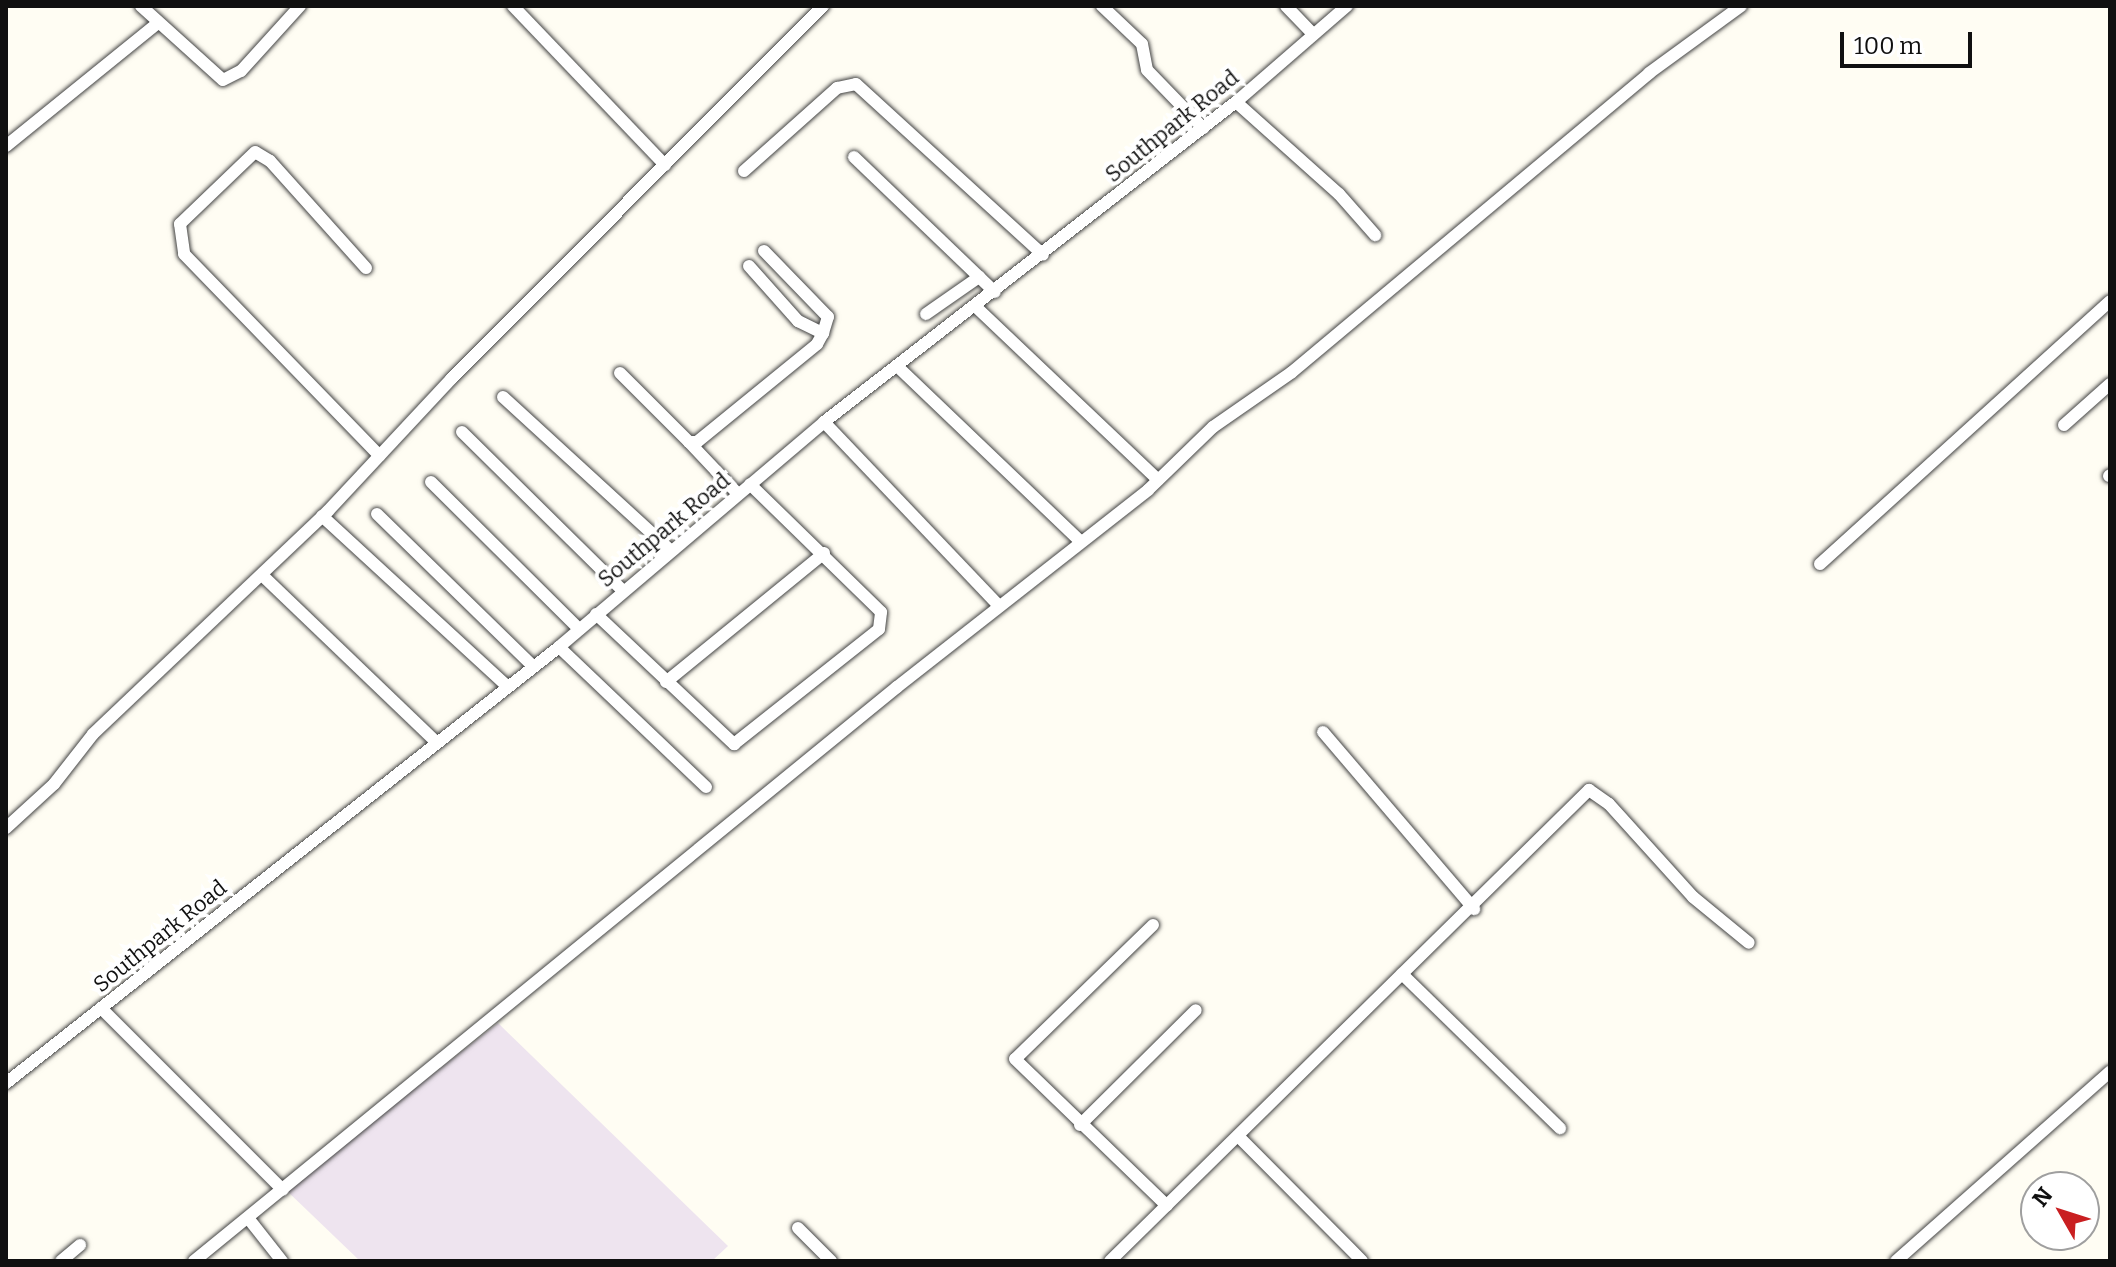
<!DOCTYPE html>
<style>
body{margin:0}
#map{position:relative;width:2116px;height:1267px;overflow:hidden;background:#fffdf3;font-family:Bitter,serif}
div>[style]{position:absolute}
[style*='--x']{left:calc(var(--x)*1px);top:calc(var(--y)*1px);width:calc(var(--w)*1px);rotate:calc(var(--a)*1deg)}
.industrial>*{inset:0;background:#eee4ef}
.roads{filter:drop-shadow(0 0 2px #434343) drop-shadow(0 0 2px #434343)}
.minor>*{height:12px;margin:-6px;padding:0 6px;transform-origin:6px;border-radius:6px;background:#fff}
span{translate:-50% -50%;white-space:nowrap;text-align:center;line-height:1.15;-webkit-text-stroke:8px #fff;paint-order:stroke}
.street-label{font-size:22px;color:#101010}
.frame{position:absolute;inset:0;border:8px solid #101010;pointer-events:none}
.north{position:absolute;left:2020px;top:1171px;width:80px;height:80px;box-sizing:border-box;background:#fff;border:2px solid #9f9f9f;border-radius:50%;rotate:309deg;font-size:22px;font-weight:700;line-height:32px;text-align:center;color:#101010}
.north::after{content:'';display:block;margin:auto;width:28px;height:36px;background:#c91f21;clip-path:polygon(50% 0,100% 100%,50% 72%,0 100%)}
.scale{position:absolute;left:1840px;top:32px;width:132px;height:36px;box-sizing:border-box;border:4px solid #101010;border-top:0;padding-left:10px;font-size:24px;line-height:28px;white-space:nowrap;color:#101010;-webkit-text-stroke:6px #fff;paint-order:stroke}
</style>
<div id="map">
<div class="industrial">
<i style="clip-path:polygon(498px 1023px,728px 1246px,712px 1261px,360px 1261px,286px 1190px)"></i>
</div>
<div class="roads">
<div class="minor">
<i style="--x:141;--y:6;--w:110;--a:42.1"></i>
<i style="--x:223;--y:80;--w:20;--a:-27"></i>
<i style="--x:241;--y:71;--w:88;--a:-47.8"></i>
<i style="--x:513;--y:6;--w:220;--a:46.3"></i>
<i style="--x:1102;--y:6;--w:55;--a:43.5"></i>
<i style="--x:1142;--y:44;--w:26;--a:79"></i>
<i style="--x:1147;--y:70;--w:81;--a:46"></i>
<i style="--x:1286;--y:6;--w:39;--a:46"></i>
<i style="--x:1236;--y:102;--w:138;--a:41.8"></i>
<i style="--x:1339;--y:194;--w:55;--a:48.7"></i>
<i style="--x:6;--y:146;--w:196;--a:-39"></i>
<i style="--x:854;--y:157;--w:195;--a:43.8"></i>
<i style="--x:744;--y:171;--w:125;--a:-41.7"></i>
<i style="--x:837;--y:88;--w:19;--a:-12"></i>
<i style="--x:856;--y:84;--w:253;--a:42.4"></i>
<i style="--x:749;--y:266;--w:74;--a:48.3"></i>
<i style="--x:798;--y:321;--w:28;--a:26"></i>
<i style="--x:823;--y:333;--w:17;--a:-73"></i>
<i style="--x:828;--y:317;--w:92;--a:-134.1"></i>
<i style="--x:366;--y:268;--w:144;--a:-131.9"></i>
<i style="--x:270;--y:161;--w:17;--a:-149"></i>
<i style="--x:255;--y:152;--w:104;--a:136.2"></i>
<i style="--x:180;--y:224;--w:30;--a:82"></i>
<i style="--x:184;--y:254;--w:281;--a:45.9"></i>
<i style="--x:976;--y:307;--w:251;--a:43.5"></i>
<i style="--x:926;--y:314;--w:65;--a:-34.9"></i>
<i style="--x:898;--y:367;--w:253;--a:43.7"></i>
<i style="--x:620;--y:373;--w:98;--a:45"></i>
<i style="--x:689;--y:442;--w:8;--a:0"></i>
<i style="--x:697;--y:442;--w:155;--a:-39.2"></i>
<i style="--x:817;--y:344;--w:13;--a:-61"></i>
<i style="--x:503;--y:397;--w:228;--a:42.5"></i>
<i style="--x:824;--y:422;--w:254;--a:46.4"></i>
<i style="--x:2064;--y:425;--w:62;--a:-41.7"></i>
<i style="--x:462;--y:432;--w:226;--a:44.6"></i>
<i style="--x:689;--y:442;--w:71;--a:46.7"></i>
<i style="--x:2109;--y:476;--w:1;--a:-45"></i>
<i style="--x:431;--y:482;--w:209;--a:44.8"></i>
<i style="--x:377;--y:514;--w:218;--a:44.3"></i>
<i style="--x:322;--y:516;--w:251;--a:42.6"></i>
<i style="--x:1820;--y:564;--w:391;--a:-42.2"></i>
<i style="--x:262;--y:575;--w:240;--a:43.8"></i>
<i style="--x:596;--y:614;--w:190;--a:43.3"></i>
<i style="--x:734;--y:744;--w:185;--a:-38.4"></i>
<i style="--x:879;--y:629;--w:17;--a:-83"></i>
<i style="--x:881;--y:612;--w:183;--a:-135.7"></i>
<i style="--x:559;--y:647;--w:203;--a:43.6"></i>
<i style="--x:666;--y:682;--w:204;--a:-39.2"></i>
<i style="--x:1323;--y:732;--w:233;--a:49.5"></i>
<i style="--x:6;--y:828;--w:65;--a:-42.5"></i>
<i style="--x:54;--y:784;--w:63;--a:-52"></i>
<i style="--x:93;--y:734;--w:324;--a:-43.5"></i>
<i style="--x:328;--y:511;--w:180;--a:-47"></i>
<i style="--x:451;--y:379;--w:527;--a:-45.08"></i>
<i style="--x:1153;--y:925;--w:192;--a:135.8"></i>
<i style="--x:1015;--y:1059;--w:211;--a:44"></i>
<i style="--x:1402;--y:974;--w:221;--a:44.3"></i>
<i style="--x:101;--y:1008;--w:257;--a:45"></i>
<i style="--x:6;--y:1083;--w:704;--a:-38.25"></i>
<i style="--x:559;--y:647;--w:348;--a:-40.3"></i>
<i style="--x:824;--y:422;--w:522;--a:-37.84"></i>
<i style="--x:1236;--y:102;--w:147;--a:-40.9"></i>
<i style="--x:1080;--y:1125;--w:163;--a:-44.8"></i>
<i style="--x:1238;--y:1136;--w:176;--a:45.2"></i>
<i style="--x:248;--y:1218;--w:55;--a:51.7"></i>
<i style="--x:798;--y:1228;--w:47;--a:45"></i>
<i style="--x:61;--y:1261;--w:25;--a:-40"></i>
<i style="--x:194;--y:1261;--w:908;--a:-39.23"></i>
<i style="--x:897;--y:687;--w:319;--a:-38.1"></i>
<i style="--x:1148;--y:490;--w:91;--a:-44.1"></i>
<i style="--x:1213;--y:427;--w:96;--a:-34.8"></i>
<i style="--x:1292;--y:372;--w:466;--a:-39.9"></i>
<i style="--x:1649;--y:73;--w:114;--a:-36.1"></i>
<i style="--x:1110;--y:1261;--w:672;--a:-44.52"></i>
<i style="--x:1589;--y:790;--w:24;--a:35"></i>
<i style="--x:1609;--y:804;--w:125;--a:47.9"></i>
<i style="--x:1693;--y:897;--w:72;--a:39.4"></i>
<i style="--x:1896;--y:1261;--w:286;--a:-41.5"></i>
</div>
</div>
<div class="street-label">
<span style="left:1172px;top:126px;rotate:-39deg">Southpark Road</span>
<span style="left:664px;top:530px;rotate:-40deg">Southpark Road</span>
<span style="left:160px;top:936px;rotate:-39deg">Southpark Road</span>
</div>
<div class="frame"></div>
<div class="north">N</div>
<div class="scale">100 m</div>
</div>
